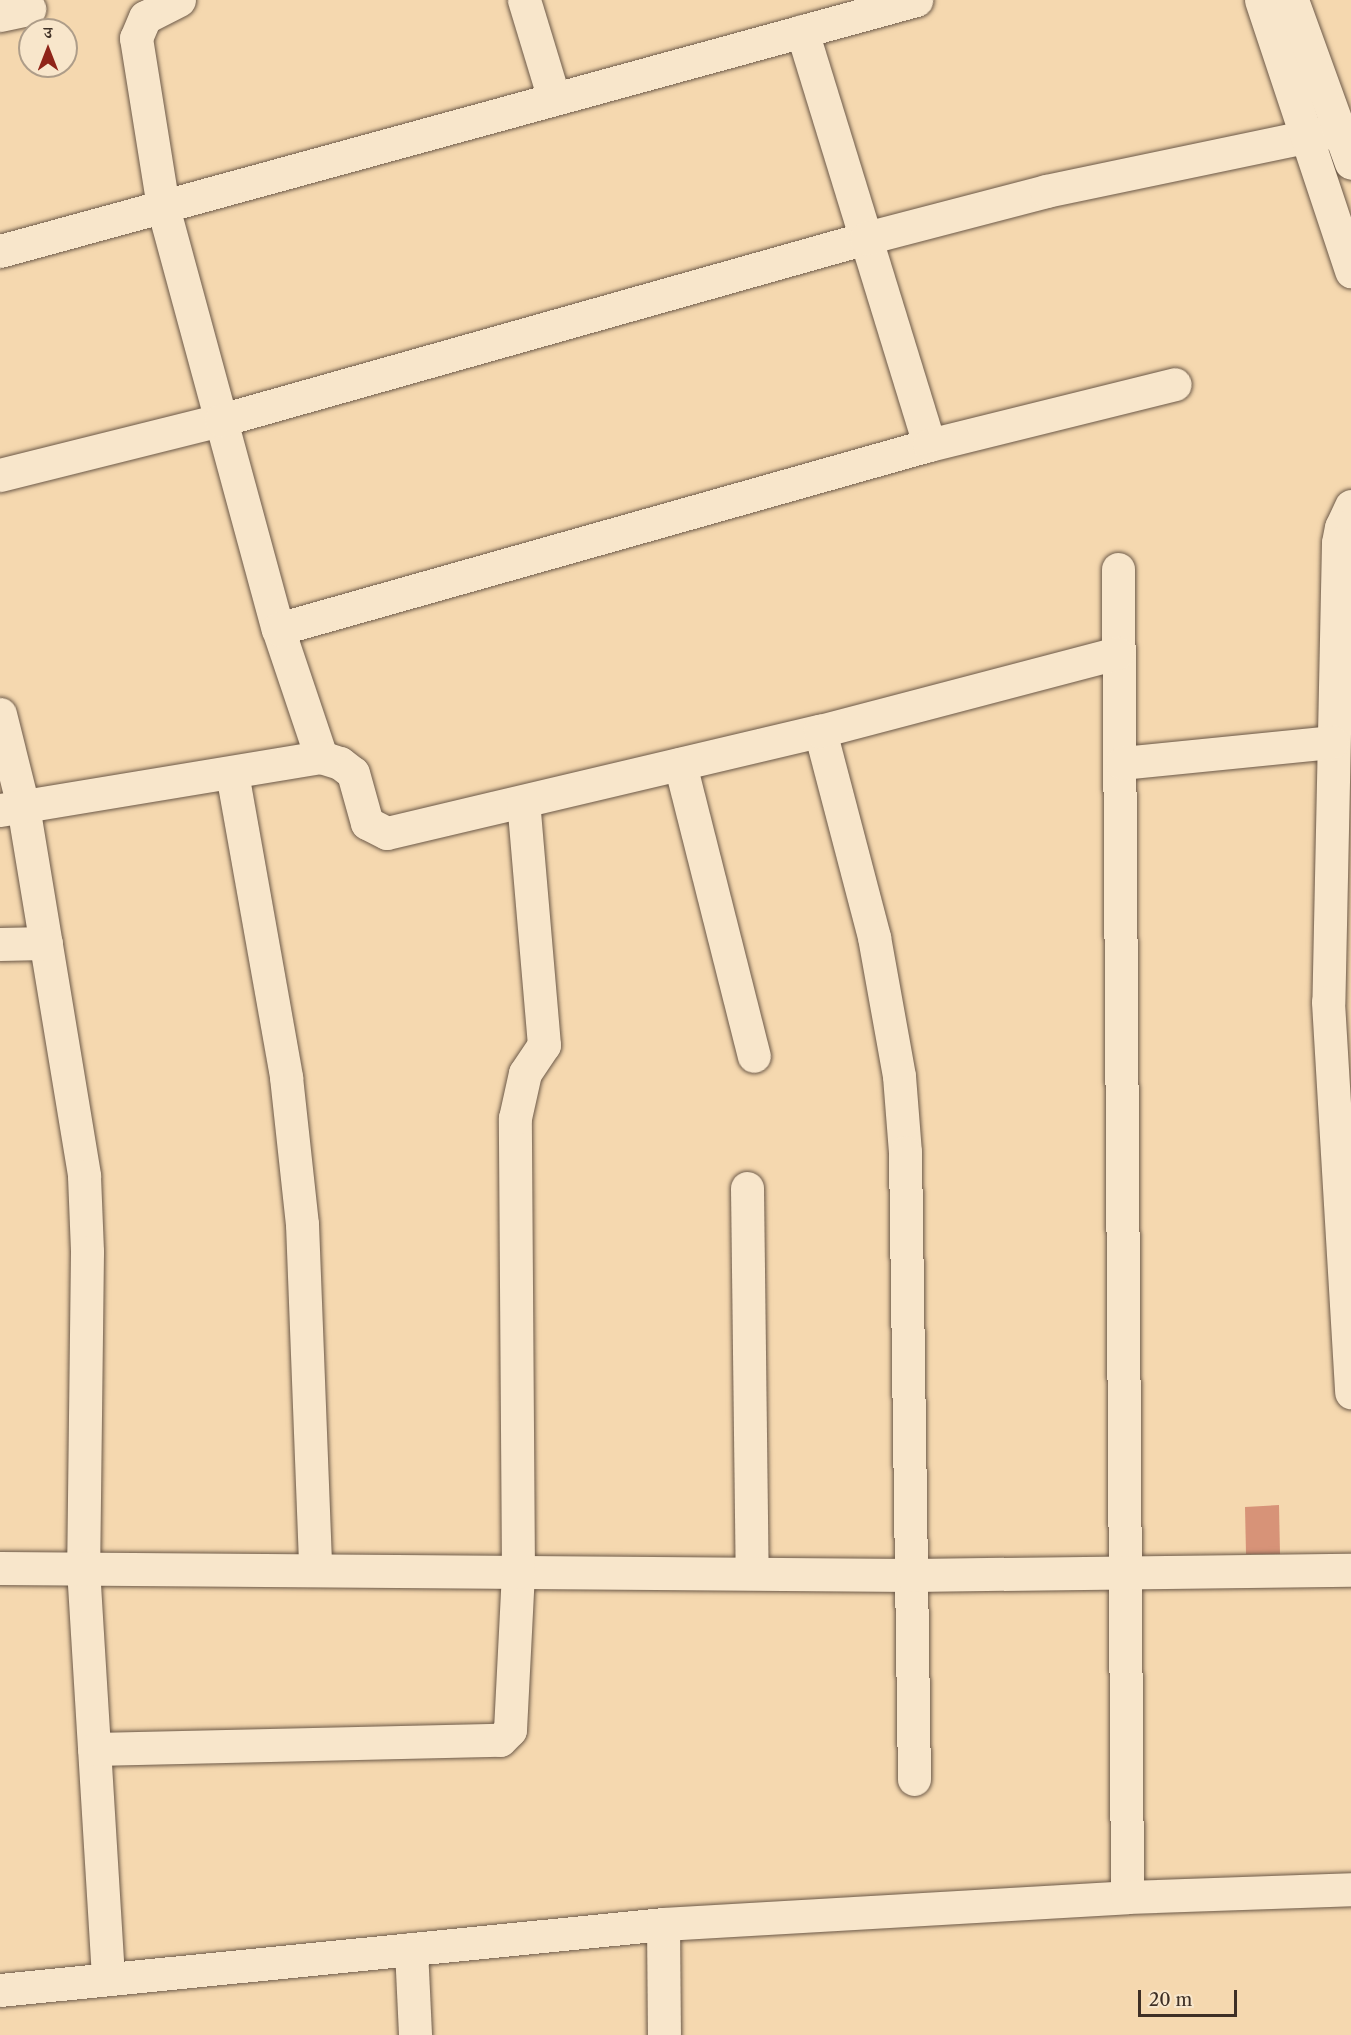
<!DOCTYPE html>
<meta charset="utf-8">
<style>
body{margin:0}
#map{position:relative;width:1351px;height:2035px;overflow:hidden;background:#f5d8af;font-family:"Libre Caslon Text","Noto Serif Devanagari",serif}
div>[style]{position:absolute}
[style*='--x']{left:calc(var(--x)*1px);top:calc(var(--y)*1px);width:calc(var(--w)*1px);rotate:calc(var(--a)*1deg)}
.building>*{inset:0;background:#d79378}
.roads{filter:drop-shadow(0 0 2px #6c5948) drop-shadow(0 0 2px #6c5948)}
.minor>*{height:33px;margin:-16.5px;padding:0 16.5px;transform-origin:16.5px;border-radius:16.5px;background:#f8e6cb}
.tertiary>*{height:33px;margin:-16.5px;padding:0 16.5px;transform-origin:16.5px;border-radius:16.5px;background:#f8e6cb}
span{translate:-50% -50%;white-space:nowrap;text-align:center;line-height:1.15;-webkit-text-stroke:6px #f8e6cb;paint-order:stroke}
.north{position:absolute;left:18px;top:18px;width:60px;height:60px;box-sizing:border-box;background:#f8e6cb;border:2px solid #ae9d89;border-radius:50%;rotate:0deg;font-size:16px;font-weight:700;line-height:24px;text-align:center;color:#3e2f25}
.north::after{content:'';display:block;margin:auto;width:21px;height:27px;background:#8f2418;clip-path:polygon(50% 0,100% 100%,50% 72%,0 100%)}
.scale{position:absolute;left:1138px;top:1990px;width:99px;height:27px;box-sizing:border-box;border:3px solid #3e2f25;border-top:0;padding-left:8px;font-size:18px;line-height:21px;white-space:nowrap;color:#3e2f25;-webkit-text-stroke:4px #f8e6cb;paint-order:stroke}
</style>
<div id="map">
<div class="building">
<i style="clip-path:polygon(1279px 1505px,1280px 1554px,1246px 1554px,1245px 1507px)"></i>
</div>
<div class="roads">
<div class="minor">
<i style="--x:179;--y:0;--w:38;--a:153"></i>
<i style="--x:145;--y:17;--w:23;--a:113"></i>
<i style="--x:136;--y:38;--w:171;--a:80.9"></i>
<i style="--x:163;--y:207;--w:437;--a:74.8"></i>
<i style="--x:278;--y:629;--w:135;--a:71.4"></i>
<i style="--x:524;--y:0;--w:103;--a:73.1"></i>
<i style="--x:0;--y:15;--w:30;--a:-12"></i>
<i style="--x:802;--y:31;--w:433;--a:72.9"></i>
<i style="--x:0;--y:251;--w:950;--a:-15.32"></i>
<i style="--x:0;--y:475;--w:228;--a:-14"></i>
<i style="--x:221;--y:420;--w:670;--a:-15.76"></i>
<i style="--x:866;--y:238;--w:186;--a:-14.6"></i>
<i style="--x:1046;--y:191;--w:294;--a:-11.8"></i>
<i style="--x:1351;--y:506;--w:23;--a:115"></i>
<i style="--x:1341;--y:527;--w:16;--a:101"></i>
<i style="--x:1338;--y:543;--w:459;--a:91.2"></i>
<i style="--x:1328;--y:1002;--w:391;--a:86.6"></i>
<i style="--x:1118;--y:569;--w:1328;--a:89.61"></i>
<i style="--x:278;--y:629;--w:677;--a:-15.78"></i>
<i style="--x:929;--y:445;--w:253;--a:-13.9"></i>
<i style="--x:0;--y:714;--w:95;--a:76"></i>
<i style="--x:23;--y:806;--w:375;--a:80.6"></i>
<i style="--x:84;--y:1176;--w:76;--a:87.7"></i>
<i style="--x:87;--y:1252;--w:316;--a:90.7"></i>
<i style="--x:83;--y:1568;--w:411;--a:86.5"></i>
<i style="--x:820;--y:731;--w:213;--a:75.3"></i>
<i style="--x:874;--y:937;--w:141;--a:79.8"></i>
<i style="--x:899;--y:1076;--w:76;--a:85.5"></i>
<i style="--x:905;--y:1152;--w:627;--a:89.18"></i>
<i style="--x:1122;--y:763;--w:211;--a:-5.7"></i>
<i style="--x:680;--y:764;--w:301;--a:75.8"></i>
<i style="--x:232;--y:773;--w:309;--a:79.9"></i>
<i style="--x:286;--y:1077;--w:148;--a:83.8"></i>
<i style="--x:302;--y:1224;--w:346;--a:87.8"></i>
<i style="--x:0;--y:810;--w:325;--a:-9.4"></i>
<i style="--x:321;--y:757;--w:20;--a:18"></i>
<i style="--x:340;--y:763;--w:16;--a:38"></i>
<i style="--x:353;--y:773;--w:52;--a:74.4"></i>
<i style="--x:367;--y:823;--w:22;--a:27"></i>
<i style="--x:387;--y:833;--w:445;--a:-13.3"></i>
<i style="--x:820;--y:731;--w:307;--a:-14.7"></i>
<i style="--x:0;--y:944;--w:46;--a:-1.2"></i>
<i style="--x:747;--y:1188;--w:385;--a:89.3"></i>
<i style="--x:0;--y:1568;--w:912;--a:0.44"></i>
<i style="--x:912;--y:1575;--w:439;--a:-0.7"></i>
<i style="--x:94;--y:1749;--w:406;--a:-1.3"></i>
<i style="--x:500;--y:1740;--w:14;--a:-45"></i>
<i style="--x:510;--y:1730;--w:158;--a:-87.1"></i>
<i style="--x:518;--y:1572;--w:454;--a:-90.4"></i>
<i style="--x:515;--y:1118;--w:46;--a:-77.5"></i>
<i style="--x:525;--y:1073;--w:34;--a:-56"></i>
<i style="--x:544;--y:1045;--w:244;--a:-94.9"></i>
<i style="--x:663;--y:1924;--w:111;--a:89.5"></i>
<i style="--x:411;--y:1949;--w:86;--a:87.3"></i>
<i style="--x:0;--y:1990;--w:666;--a:-5.68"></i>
<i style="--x:663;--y:1924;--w:465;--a:-3.3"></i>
<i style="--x:1127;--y:1897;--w:224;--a:-2"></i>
</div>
<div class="tertiary">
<i style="--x:1261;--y:0;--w:286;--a:71.6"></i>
<i style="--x:1292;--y:0;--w:173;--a:70.1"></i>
</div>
</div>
<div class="north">उ</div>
<div class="scale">20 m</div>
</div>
